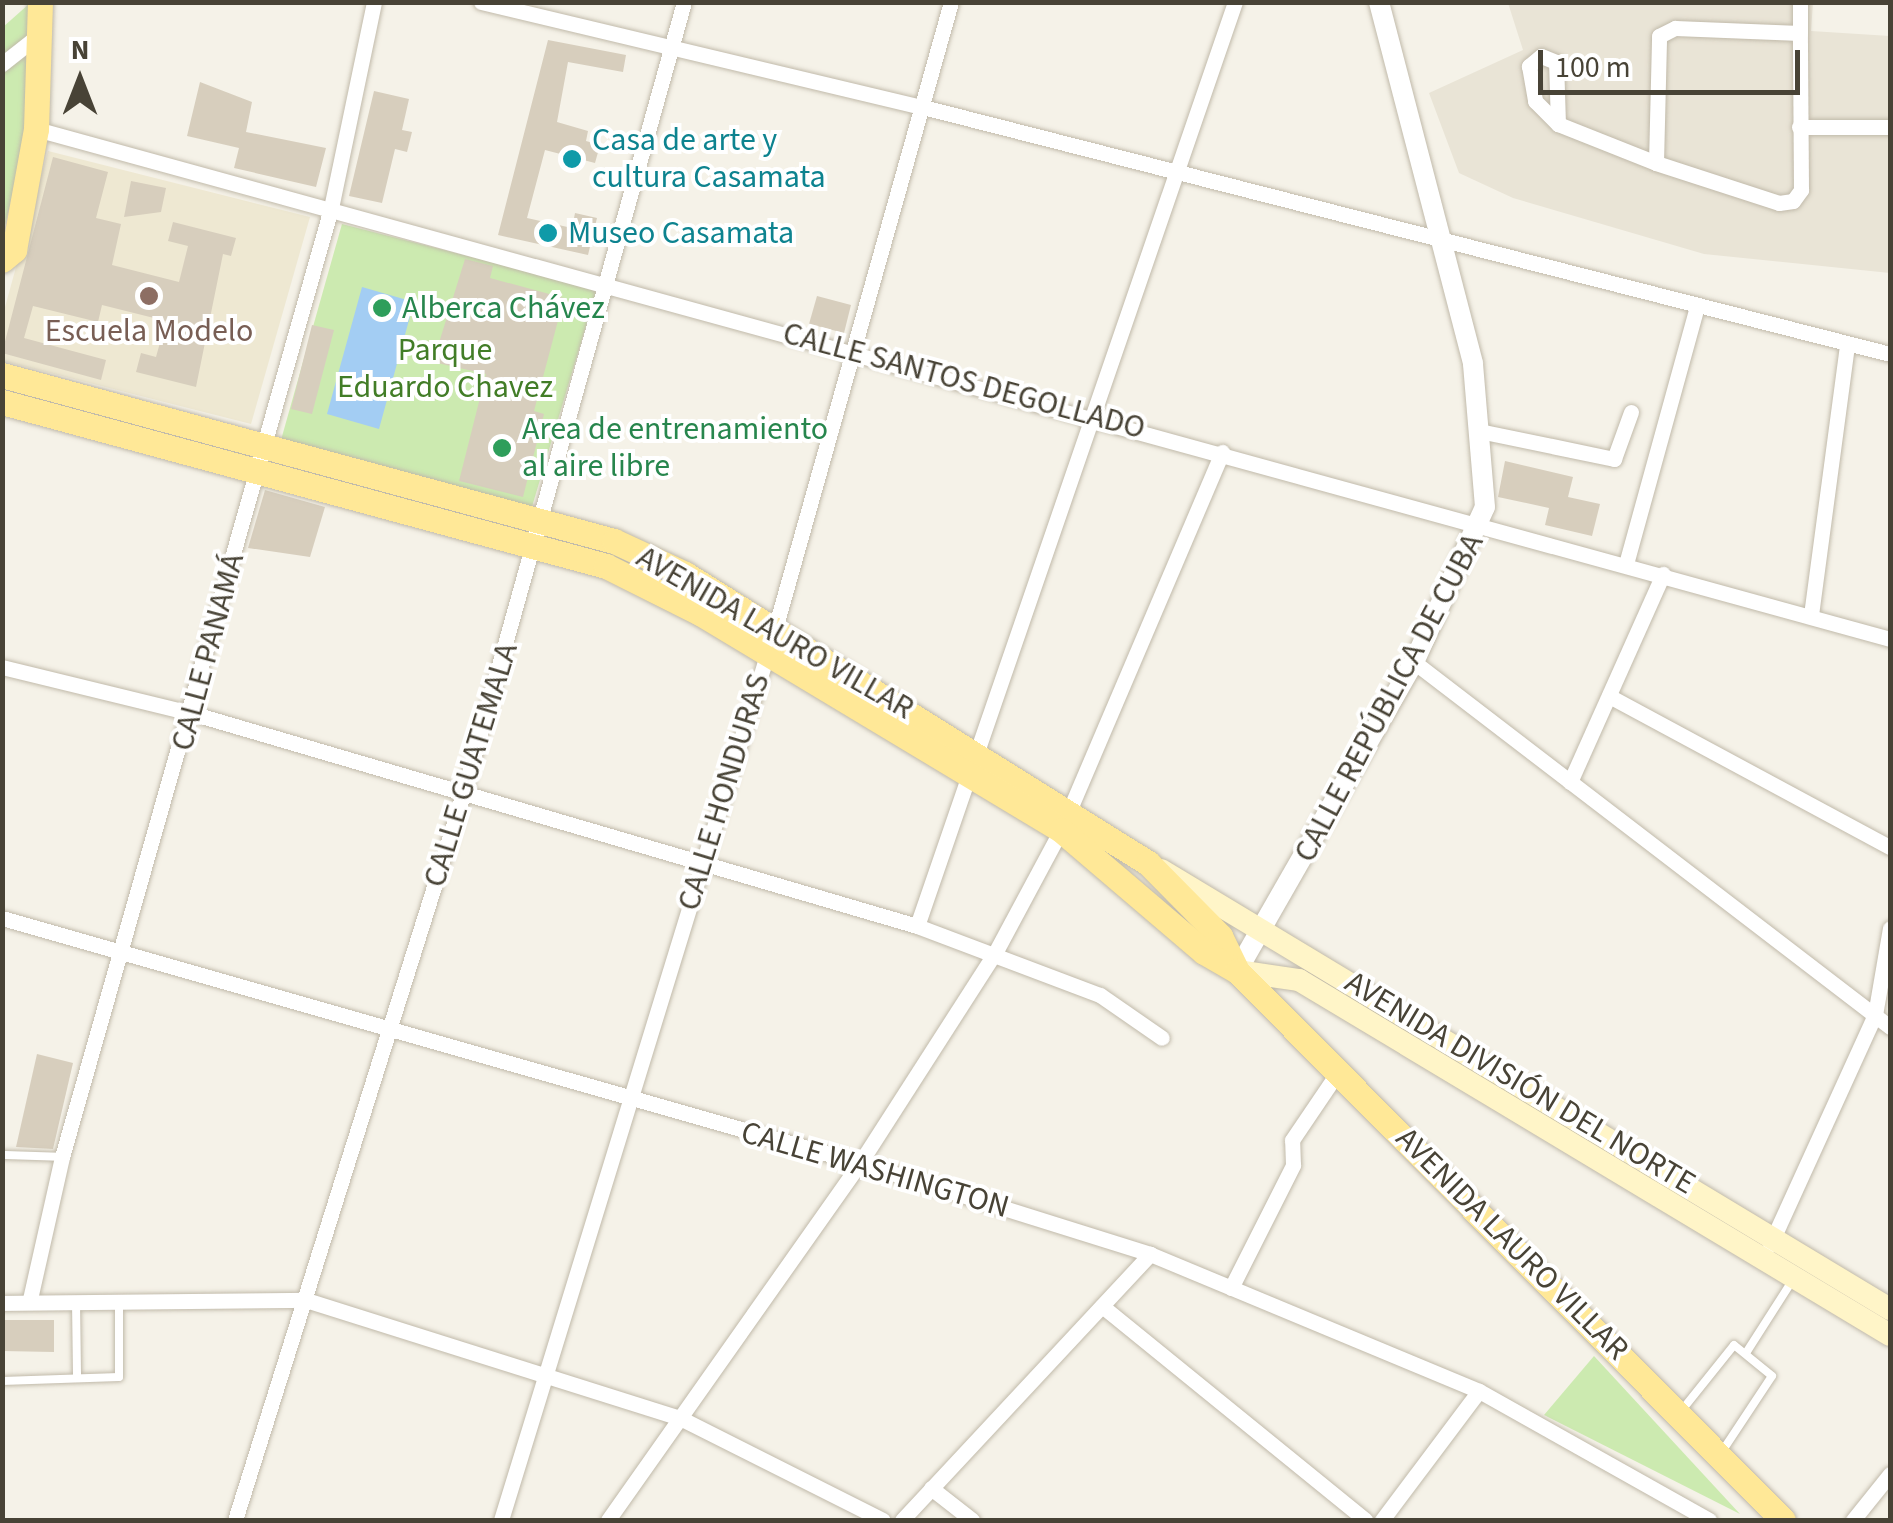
<!DOCTYPE html>
<meta charset="utf-8">
<style>
body{margin:0}
#map{position:relative;width:1893px;height:1523px;overflow:hidden;background:#f5f2e8;font-family:"Source Sans 3",sans-serif}
div>[style]{position:absolute}
.residential>*{inset:0;background:#e9e4d6}
.education>*{inset:0;background:#eee8d2}
.green>*{inset:0;background:#cceab0}
.water>*{inset:0;background:#a3cdf3}
.building>*{inset:0;background:#d7cebd}
.roads{filter:drop-shadow(0 0 2px #c1baaa) drop-shadow(0 0 2px #c1baaa)}
.service>*{height:8px;margin:-4px;padding:0 4px;transform-origin:4px;border-radius:4px;background:#fff}
.minor>*{height:15px;margin:-7.5px;padding:0 7.5px;transform-origin:7.5px;border-radius:7.5px;background:#fff}
.tertiary>*{height:20px;margin:-10px;padding:0 10px;transform-origin:10px;border-radius:10px;background:#fff}
.secondary>*{height:22px;margin:-11px;padding:0 11px;transform-origin:11px;border-radius:11px;background:#fff5c8}
.primary>*{height:25px;margin:-12.5px;padding:0 12.5px;transform-origin:12.5px;border-radius:12.5px;background:#ffe897}
.dots>*{width:28px;height:28px;translate:-50% -50%;box-sizing:border-box;border:5px solid #fff;border-radius:50%}
span{translate:-50% -50%;white-space:nowrap;text-align:center;line-height:1.15;-webkit-text-stroke:8px #fff;paint-order:stroke}
.culture-label{font-size:32px;color:#0d838f}
.left{translate:0 -50%;text-align:left}
.leisure-label{font-size:32px;color:#27864d}
.education-label{font-size:32px;color:#785e54}
.park-label{font-size:32px;color:#427d27}
.street-label{font-size:32px;color:#484336}
.frame{position:absolute;inset:0;border:5px solid #484336;pointer-events:none}
.north{position:absolute;left:30px;top:30px;width:100px;height:100px;-webkit-text-stroke:8px #fff;paint-order:stroke;rotate:0deg;font-size:28px;font-weight:700;line-height:40px;text-align:center;color:#484336}
.north::after{content:'';display:block;margin:auto;width:35px;height:45px;background:#484336;clip-path:polygon(50% 0,100% 100%,50% 72%,0 100%)}
.scale{position:absolute;left:1538px;top:50px;width:262px;height:45px;box-sizing:border-box;border:5px solid #484336;border-top:0;padding-left:12px;font-size:30px;line-height:35px;white-space:nowrap;color:#484336;-webkit-text-stroke:8px #fff;paint-order:stroke}
</style>
<div id="map">
<div class="residential">
<i style="clip-path:polygon(1508px 3px,1813px 3px,1811px 31px,1890px 36px,1890px 273px,1704px 254px,1513px 198px,1459px 173px,1429px 93px,1523px 50px)"></i>
</div>
<div class="education">
<i style="clip-path:polygon(48px 151px,310px 217px,251px 424px,3px 361px,2px 318px)"></i>
</div>
<div class="green">
<i style="clip-path:polygon(29px 4px,27px 133px,3px 234px,3px 27px)"></i>
<i style="clip-path:polygon(342px 224px,597px 289px,531px 510px,281px 440px)"></i>
<i style="clip-path:polygon(1594px 1356px,1740px 1514px,1544px 1415px)"></i>
</div>
<div class="water">
<i style="clip-path:polygon(362px 287px,414px 302px,379px 429px,327px 414px)"></i>
</div>
<div class="building">
<i style="clip-path:polygon(548px 40px,626px 55px,623px 72px,568px 62px,557px 122px,588px 131px,586px 141px,600px 145px,595px 163px,545px 150px,527px 218px,572px 228px,575px 213px,597px 218px,588px 255px,498px 235px)"></i>
<i style="clip-path:polygon(200px 82px,252px 102px,246px 132px,326px 148px,316px 187px,234px 168px,239px 148px,187px 136px)"></i>
<i style="clip-path:polygon(374px 91px,409px 99px,402px 130px,412px 132px,407px 152px,395px 149px,382px 203px,349px 196px)"></i>
<i style="clip-path:polygon(53px 157px,108px 172px,96px 218px,121px 224px,112px 265px,179px 282px,188px 246px,168px 241px,173px 222px,236px 238px,231px 256px,223px 254px,196px 387px,136px 372px,141px 353px,156px 357px,166px 321px,102px 305px,98px 322px,33px 306px,24px 338px,106px 360px,101px 380px,2px 353px)"></i>
<i style="clip-path:polygon(131px 181px,166px 188px,161px 212px,124px 217px)"></i>
<i style="clip-path:polygon(465px 259px,493px 266px,490px 278px,564px 298px,534px 411px,544px 414px,523px 497px,459px 481px,486px 374px,433px 362px)"></i>
<i style="clip-path:polygon(817px 296px,851px 305px,844px 333px,809px 324px)"></i>
<i style="clip-path:polygon(312px 325px,334px 330px,312px 414px,291px 409px)"></i>
<i style="clip-path:polygon(1505px 461px,1573px 477px,1568px 497px,1600px 504px,1592px 536px,1545px 525px,1549px 508px,1498px 497px)"></i>
<i style="clip-path:polygon(265px 490px,325px 507px,310px 557px,248px 548px)"></i>
<i style="clip-path:polygon(37px 1054px,73px 1063px,53px 1149px,16px 1147px)"></i>
<i style="clip-path:polygon(2px 1320px,54px 1320px,54px 1352px,2px 1351px)"></i>
</div>
<div class="roads">
<div class="service">
<i style="left:2px;top:1155px;width:60px;rotate:1.9deg"></i>
<i style="left:76px;top:1302px;width:76px;rotate:89.2deg"></i>
<i style="left:1746px;top:1353px;width:85px;rotate:-57.4deg"></i>
<i style="left:2px;top:1381px;width:117px;rotate:-2deg"></i>
<i style="left:119px;top:1377px;width:74px;rotate:-90deg"></i>
<i style="left:1682px;top:1410px;width:83px;rotate:-51.3deg"></i>
<i style="left:1734px;top:1345px;width:49px;rotate:39.2deg"></i>
<i style="left:1772px;top:1376px;width:92px;rotate:123.5deg"></i>
</div>
<div class="minor">
<i style="left:481px;top:2px;width:454px;rotate:13.4deg"></i>
<i style="left:923px;top:107px;width:998px;rotate:14.33deg"></i>
<i style="left:2px;top:64px;width:48px;rotate:-38.3deg"></i>
<i style="left:1558px;top:124px;width:62px;rotate:-91.8deg"></i>
<i style="left:1556px;top:62px;width:16px;rotate:-158deg"></i>
<i style="left:1541px;top:56px;width:16px;rotate:140deg"></i>
<i style="left:1529px;top:66px;width:36px;rotate:80deg"></i>
<i style="left:1535px;top:101px;width:33px;rotate:45deg"></i>
<i style="left:1558px;top:124px;width:105px;rotate:21.7deg"></i>
<i style="left:1656px;top:163px;width:129px;rotate:18deg"></i>
<i style="left:1779px;top:203px;width:14px;rotate:-8deg"></i>
<i style="left:1793px;top:201px;width:14px;rotate:-54deg"></i>
<i style="left:1801px;top:190px;width:157px;rotate:-90.4deg"></i>
<i style="left:1799px;top:127px;width:91px"></i>
<i style="left:36px;top:129px;width:1923px;rotate:15.38deg"></i>
<i style="left:1656px;top:163px;width:127px;rotate:-88.6deg"></i>
<i style="left:1659px;top:36px;width:18px;rotate:-27deg"></i>
<i style="left:1675px;top:28px;width:125px;rotate:2.3deg"></i>
<i style="left:1800px;top:33px;width:31px;rotate:-90deg"></i>
<i style="left:1484px;top:432px;width:133px;rotate:11.7deg"></i>
<i style="left:1614px;top:459px;width:50px;rotate:-70.1deg"></i>
<i style="left:1626px;top:564px;width:268px;rotate:-74.6deg"></i>
<i style="left:1811px;top:615px;width:272px;rotate:-82.4deg"></i>
<i style="left:1414px;top:662px;width:600px;rotate:37.48deg"></i>
<i style="left:2px;top:667px;width:195px;rotate:13.7deg"></i>
<i style="left:191px;top:713px;width:757px;rotate:16.35deg"></i>
<i style="left:917px;top:926px;width:196px;rotate:20.7deg"></i>
<i style="left:1100px;top:995px;width:75px;rotate:34.7deg"></i>
<i style="left:1609px;top:696px;width:319px;rotate:28.3deg"></i>
<i style="left:1570px;top:782px;width:228px;rotate:-65.9deg"></i>
<i style="left:2px;top:918px;width:892px;rotate:15.94deg"></i>
<i style="left:860px;top:1163px;width:304px;rotate:17.4deg"></i>
<i style="left:1150px;top:1254px;width:356px;rotate:22.6deg"></i>
<i style="left:1479px;top:1391px;width:264px;rotate:29.3deg"></i>
<i style="left:917px;top:926px;width:977px;rotate:-71.01deg"></i>
<i style="left:1770px;top:1245px;width:253px;rotate:-65.5deg"></i>
<i style="left:1875px;top:1015px;width:88px;rotate:-80.2deg"></i>
<i style="left:1231px;top:1288px;width:138px;rotate:-63.2deg"></i>
<i style="left:1293px;top:1165px;width:25px;rotate:-92deg"></i>
<i style="left:1292px;top:1140px;width:82px;rotate:-55.9deg"></i>
<i style="left:30px;top:1299px;width:146px;rotate:-77.3deg"></i>
<i style="left:62px;top:1157px;width:986px;rotate:-74.17deg"></i>
<i style="left:331px;top:208px;width:210px;rotate:-78.2deg"></i>
<i style="left:2px;top:1303px;width:304px;rotate:-0.6deg"></i>
<i style="left:306px;top:1300px;width:390px;rotate:17.5deg"></i>
<i style="left:678px;top:1417px;width:229px;rotate:26.7deg"></i>
<i style="left:1102px;top:1306px;width:339px;rotate:39.1deg"></i>
<i style="left:931px;top:1488px;width:52px;rotate:38deg"></i>
<i style="left:235px;top:1520px;width:764px;rotate:-72.56deg"></i>
<i style="left:464px;top:791px;width:819px;rotate:-74.42deg"></i>
<i style="left:501px;top:1520px;width:932px;rotate:-72.91deg"></i>
<i style="left:775px;top:629px;width:651px;rotate:-74.32deg"></i>
<i style="left:608px;top:1520px;width:437px;rotate:-54.8deg"></i>
<i style="left:860px;top:1163px;width:250px;rotate:-57.3deg"></i>
<i style="left:995px;top:953px;width:140px;rotate:-61.8deg"></i>
<i style="left:1061px;top:830px;width:411px;rotate:-66.9deg"></i>
<i style="left:902px;top:1520px;width:364px;rotate:-47deg"></i>
<i style="left:1382px;top:1520px;width:161px;rotate:-53.1deg"></i>
<i style="left:1853px;top:1520px;width:59px;rotate:-51.2deg"></i>
</div>
<div class="tertiary">
<i style="left:1237px;top:971px;width:356px;rotate:-60.2deg"></i>
<i style="left:1414px;top:662px;width:170px;rotate:-65.4deg"></i>
<i style="left:1485px;top:507px;width:144px;rotate:-94.8deg"></i>
<i style="left:1473px;top:363px;width:373px;rotate:-104.6deg"></i>
</div>
<div class="secondary">
<i style="left:1161px;top:870px;width:851px;rotate:31.06deg"></i>
<i style="left:1237px;top:971px;width:63px;rotate:8.3deg"></i>
<i style="left:1299px;top:980px;width:689px;rotate:30.99deg"></i>
</div>
<div class="primary">
<i style="left:2px;top:260px;width:16px;rotate:-40deg"></i>
<i style="left:14px;top:250px;width:123px;rotate:-79.7deg"></i>
<i style="left:36px;top:129px;width:127px;rotate:-88.2deg"></i>
<i style="left:2px;top:375px;width:634px;rotate:15.18deg"></i>
<i style="left:614px;top:541px;width:78px;rotate:24.9deg"></i>
<i style="left:685px;top:574px;width:546px;rotate:31.97deg"></i>
<i style="left:1148px;top:863px;width:103px;rotate:45.4deg"></i>
<i style="left:1220px;top:936px;width:39px;rotate:64deg"></i>
<i style="left:2px;top:402px;width:626px;rotate:15.19deg"></i>
<i style="left:606px;top:566px;width:105px;rotate:26.6deg"></i>
<i style="left:700px;top:613px;width:421px;rotate:31deg"></i>
<i style="left:1061px;top:830px;width:188px;rotate:40.5deg"></i>
<i style="left:1204px;top:952px;width:38px;rotate:30deg"></i>
<i style="left:1237px;top:971px;width:774px;rotate:45.16deg"></i>
</div>
</div>
<div class="dots">
<i style="left:572px;top:159px;background:#0f9aa8"></i>
<i style="left:548px;top:233px;background:#0f9aa8"></i>
<i style="left:149px;top:296px;background:#8d6e63"></i>
<i style="left:382px;top:308px;background:#2e9e5b"></i>
<i style="left:502px;top:448px;background:#2e9e5b"></i>
</div>
<div class="culture-label">
<span class="left" style="left:592px;top:159px">Casa de arte y<br>cultura Casamata</span>
<span class="left" style="left:568px;top:233px">Museo Casamata</span>
</div>
<div class="leisure-label">
<span class="left" style="left:402px;top:308px">Alberca Chávez</span>
<span class="left" style="left:522px;top:448px">Area de entrenamiento<br>al aire libre</span>
</div>
<div class="education-label">
<span style="left:149px;top:331px">Escuela Modelo</span>
</div>
<div class="park-label">
<span style="left:445px;top:369px">Parque<br>Eduardo Chavez</span>
</div>
<div class="street-label">
<span style="left:964px;top:381px;rotate:15deg">CALLE SANTOS DEGOLLADO</span>
<span style="left:775px;top:633px;rotate:30deg">AVENIDA LAURO VILLAR</span>
<span style="left:208px;top:652px;rotate:-75deg">CALLE PANAMÁ</span>
<span style="left:1389px;top:698px;rotate:-62deg">CALLE REPÚBLICA DE CUBA</span>
<span style="left:471px;top:765px;rotate:-73deg">CALLE GUATEMALA</span>
<span style="left:724px;top:792px;rotate:-73deg">CALLE HONDURAS</span>
<span style="left:1520px;top:1083px;rotate:31deg">AVENIDA DIVISIÓN DEL NORTE</span>
<span style="left:875px;top:1170px;rotate:16deg">CALLE WASHINGTON</span>
<span style="left:1512px;top:1244px;rotate:45deg">AVENIDA LAURO VILLAR</span>
</div>
<div class="frame"></div>
<div class="north">N</div>
<div class="scale">100 m</div>
</div>
